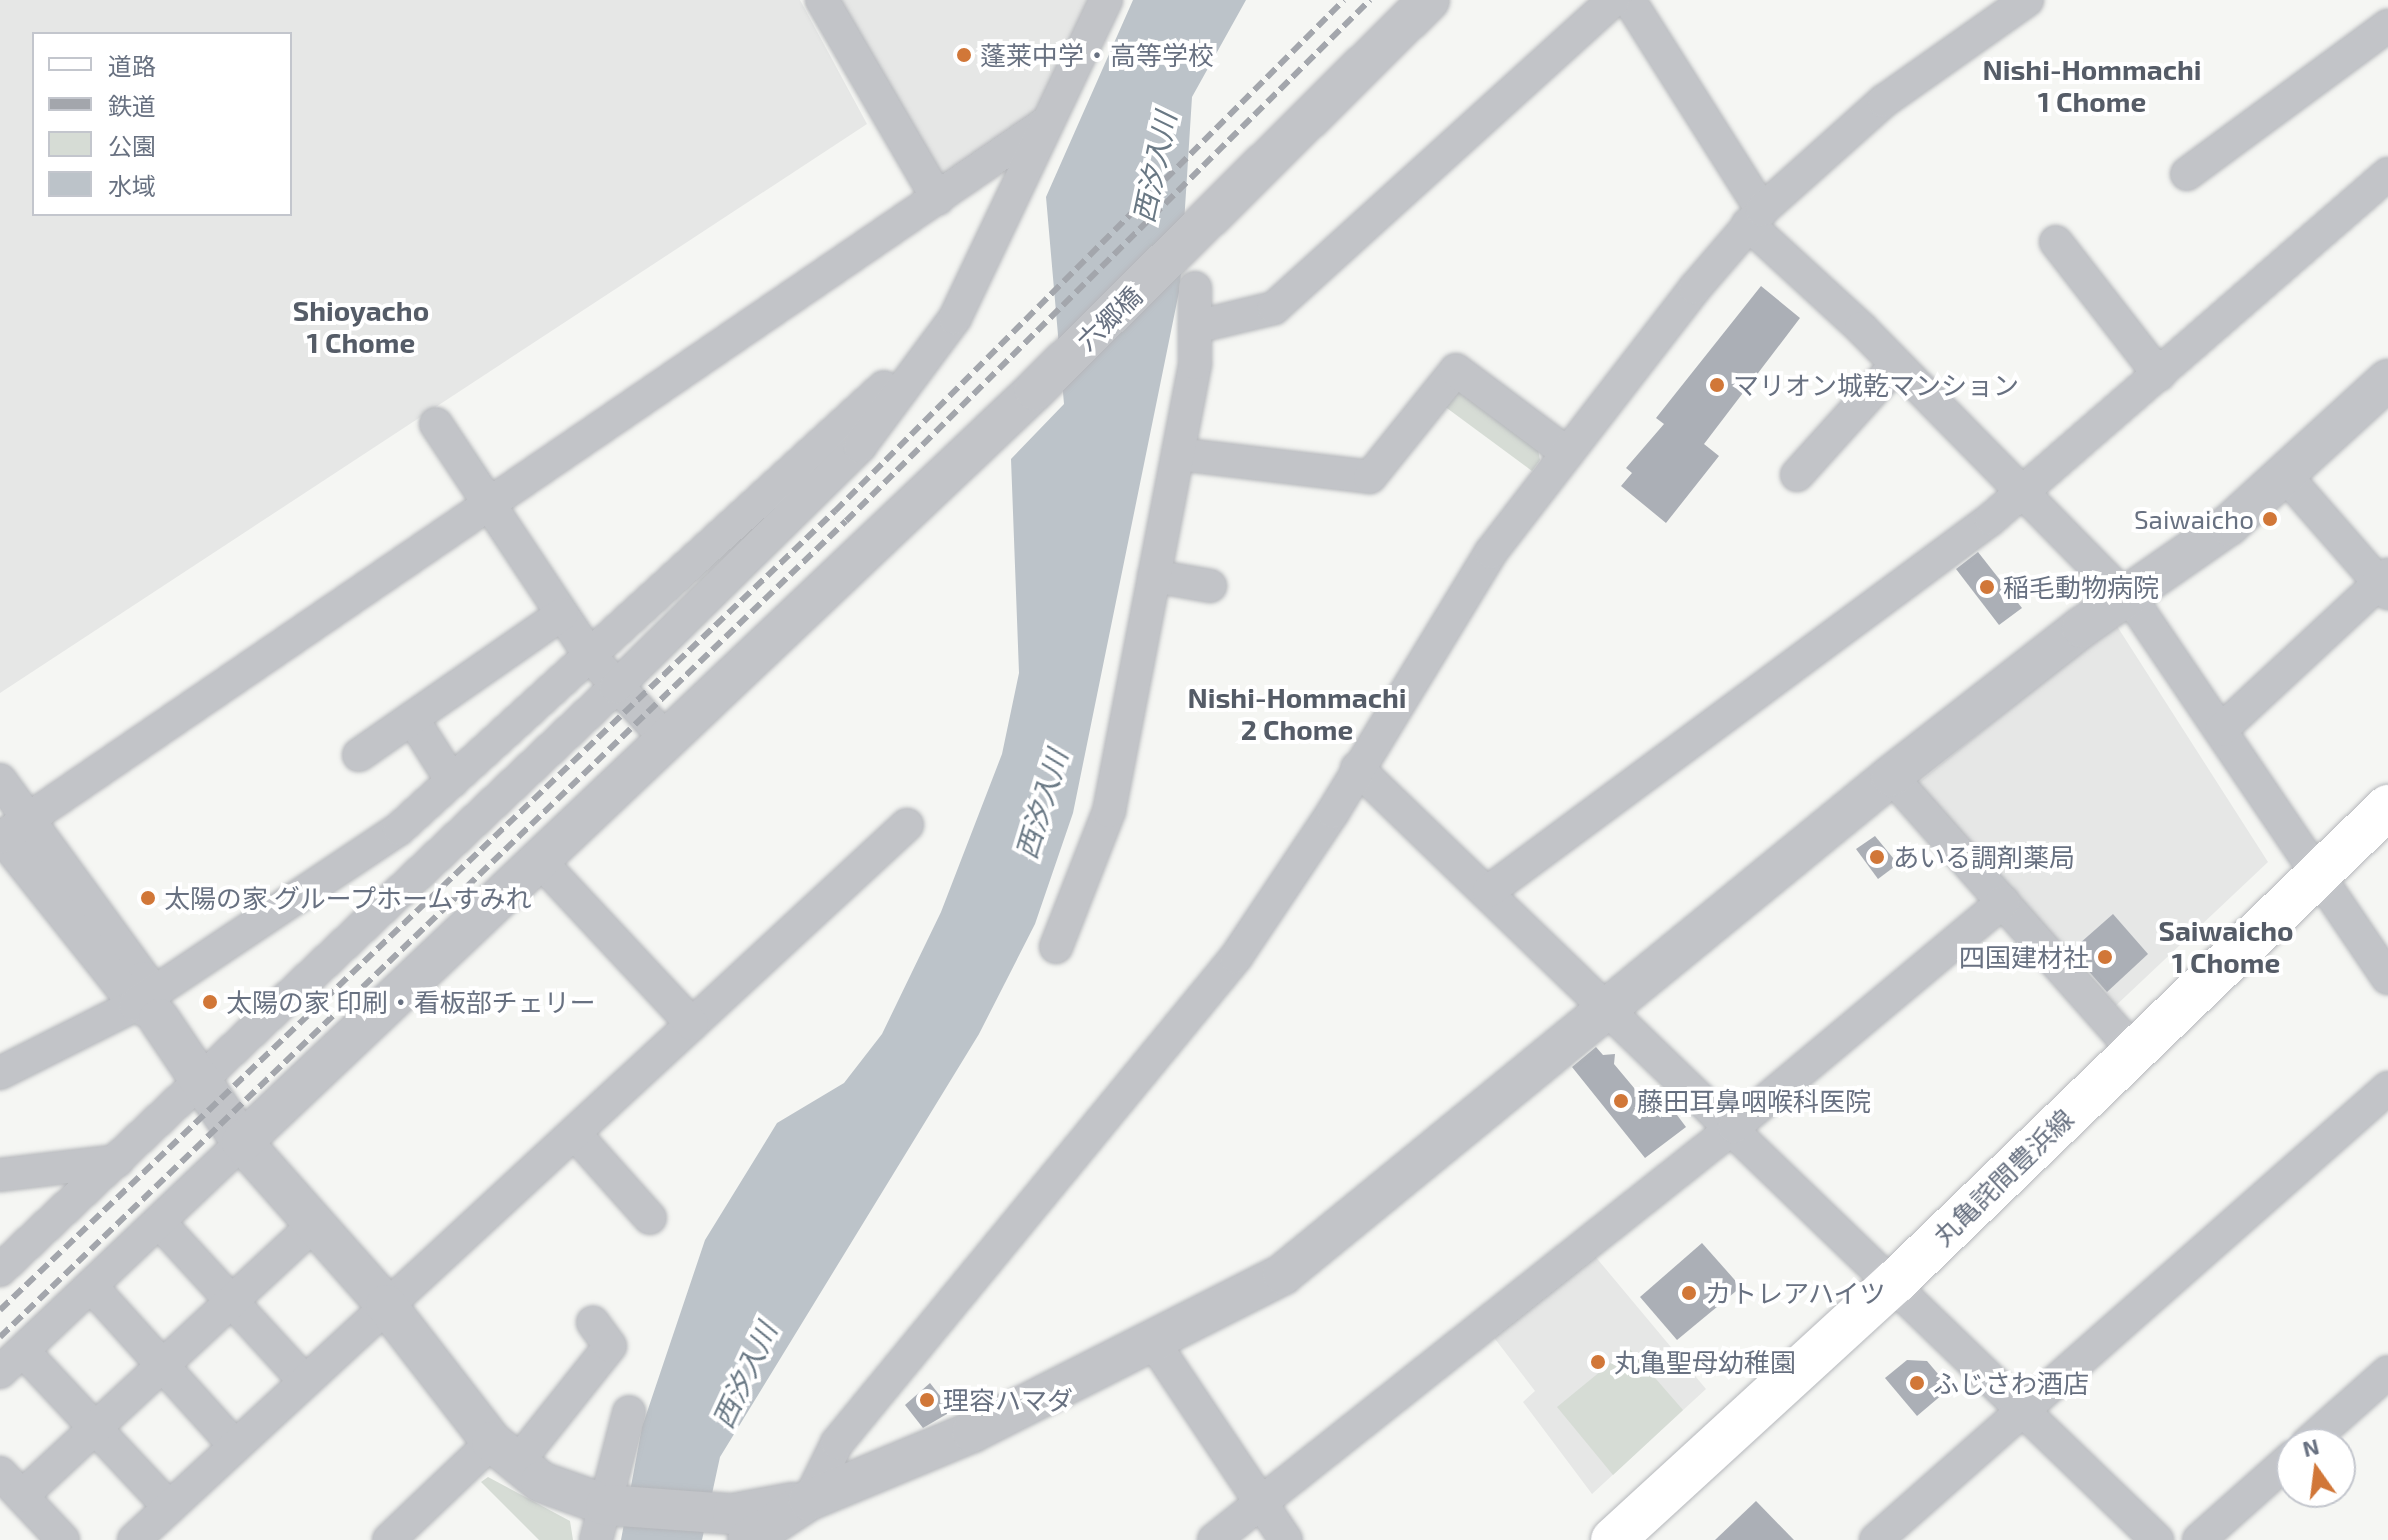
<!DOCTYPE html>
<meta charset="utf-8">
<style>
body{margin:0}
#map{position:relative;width:2388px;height:1540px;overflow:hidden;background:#f5f6f3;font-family:"Exo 2","Noto Sans JP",sans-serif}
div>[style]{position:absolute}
.built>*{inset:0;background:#e6e7e6}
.green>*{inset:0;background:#d6dcd5}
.water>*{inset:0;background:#bcc3c9}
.building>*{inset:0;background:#abafb6}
.roads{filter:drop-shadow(0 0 2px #b5b7bb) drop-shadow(0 0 2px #b5b7bb)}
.minor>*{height:32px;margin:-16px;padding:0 16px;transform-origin:16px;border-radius:16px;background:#c2c4c8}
.tertiary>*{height:40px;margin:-20px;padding:0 20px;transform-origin:20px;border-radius:20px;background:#c2c4c8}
.primary>*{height:44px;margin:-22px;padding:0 22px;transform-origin:22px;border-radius:22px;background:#fff}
.rail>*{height:6px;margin-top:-3px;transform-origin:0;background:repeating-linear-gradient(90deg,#a3a6ac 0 12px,transparent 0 18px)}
.dots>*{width:22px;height:22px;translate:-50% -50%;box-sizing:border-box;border:4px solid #fff;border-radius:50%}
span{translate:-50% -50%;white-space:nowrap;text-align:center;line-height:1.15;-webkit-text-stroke:8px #fff;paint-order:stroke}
.poi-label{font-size:26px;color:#687181}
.left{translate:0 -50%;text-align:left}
.right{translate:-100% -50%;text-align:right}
.street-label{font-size:26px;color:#687181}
.neighbourhood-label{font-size:28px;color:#555c67;font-weight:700}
.water-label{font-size:28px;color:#697884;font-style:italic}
.legend{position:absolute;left:32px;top:32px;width:260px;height:184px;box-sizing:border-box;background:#fff;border:2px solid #c3c6cd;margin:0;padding:10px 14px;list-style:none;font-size:24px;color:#687181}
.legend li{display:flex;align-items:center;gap:16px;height:40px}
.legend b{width:40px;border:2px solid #c3c6cd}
.north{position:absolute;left:2276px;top:1428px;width:80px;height:80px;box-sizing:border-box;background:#fff;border:2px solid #c3c6cd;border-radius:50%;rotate:346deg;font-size:22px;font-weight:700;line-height:32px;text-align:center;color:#687181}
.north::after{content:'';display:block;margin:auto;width:28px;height:36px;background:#d17738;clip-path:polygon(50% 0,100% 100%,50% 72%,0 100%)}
</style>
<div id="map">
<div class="built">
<i style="clip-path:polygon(evenodd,0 0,800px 0,867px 124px,0 693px,0 0,34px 34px,290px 34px,290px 214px,34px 214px,34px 34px)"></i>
<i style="clip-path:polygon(833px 0,1090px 0,1036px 111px,943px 176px)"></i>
<i style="clip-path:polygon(2115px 623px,2268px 862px,2109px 1012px,1918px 783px)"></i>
<i style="clip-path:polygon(1594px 1255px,1706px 1389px,1592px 1494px,1523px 1402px,1535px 1391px,1492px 1335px)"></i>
</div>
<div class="green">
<i style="clip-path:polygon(1464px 390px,1537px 445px,1540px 460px,1532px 471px,1440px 403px,1449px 392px)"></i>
<i style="clip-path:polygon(1629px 1348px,1683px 1410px,1613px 1475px,1557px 1407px)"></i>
<i style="clip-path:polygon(488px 1477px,570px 1521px,573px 1540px,539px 1540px,481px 1482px)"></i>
</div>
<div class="water">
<i style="clip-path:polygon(1133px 0,1246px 0,1192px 97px,1180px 287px,1073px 813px,1035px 924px,979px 1034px,720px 1457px,702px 1540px,621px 1540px,642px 1427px,705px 1240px,777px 1123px,844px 1083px,882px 1034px,941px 912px,1002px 754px,1019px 673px,1011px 459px,1064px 404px,1046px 197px)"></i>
</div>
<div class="building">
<i style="clip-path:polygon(1761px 286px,1800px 318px,1704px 444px,1719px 456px,1666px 523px,1621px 486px,1632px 473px,1626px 468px,1664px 424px,1656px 418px)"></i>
<i style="clip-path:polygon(1978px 552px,2022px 608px,1999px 625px,1956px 569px)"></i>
<i style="clip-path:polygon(1875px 836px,1898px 864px,1878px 879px,1856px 849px)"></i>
<i style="clip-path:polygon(2113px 914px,2148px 954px,2107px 992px,2071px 951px)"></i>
<i style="clip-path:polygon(1596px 1047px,1603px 1055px,1615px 1054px,1614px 1064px,1655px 1113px,1668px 1103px,1686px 1127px,1645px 1158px,1572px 1067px)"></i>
<i style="clip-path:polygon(1702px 1243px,1741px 1287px,1677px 1340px,1640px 1297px)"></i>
<i style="clip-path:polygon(1907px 1360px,1927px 1361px,1950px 1388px,1917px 1416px,1885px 1378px)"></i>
<i style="clip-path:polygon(930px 1383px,952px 1411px,923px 1428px,905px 1405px)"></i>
<i style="clip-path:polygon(1756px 1501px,1794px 1540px,1715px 1540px)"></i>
</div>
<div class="roads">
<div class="minor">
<i style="left:822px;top:0;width:230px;rotate:59.8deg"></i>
<i style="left:1629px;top:0;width:249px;rotate:57.7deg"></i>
<i style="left:2187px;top:174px;width:250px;rotate:-36.4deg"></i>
<i style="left:1748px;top:224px;width:154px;rotate:42.6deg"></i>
<i style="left:1861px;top:328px;width:398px;rotate:45.5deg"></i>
<i style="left:2140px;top:612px;width:442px;rotate:55.9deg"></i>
<i style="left:2056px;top:242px;width:168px;rotate:52.2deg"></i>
<i style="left:1195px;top:327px;width:81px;rotate:-13.5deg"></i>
<i style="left:1274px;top:308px;width:459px;rotate:-42.2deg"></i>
<i style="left:436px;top:424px;width:278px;rotate:56.4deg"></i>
<i style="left:590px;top:656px;width:113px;rotate:47.5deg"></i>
<i style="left:1178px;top:454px;width:193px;rotate:6.8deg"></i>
<i style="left:1370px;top:477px;width:137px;rotate:-51.2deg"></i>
<i style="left:1456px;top:370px;width:139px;rotate:36.8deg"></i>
<i style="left:1797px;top:475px;width:148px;rotate:-48deg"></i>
<i style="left:2285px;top:475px;width:157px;rotate:48.9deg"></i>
<i style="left:1154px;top:576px;width:57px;rotate:10.1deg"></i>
<i style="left:412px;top:718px;width:75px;rotate:57.6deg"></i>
<i style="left:2221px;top:730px;width:228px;rotate:-42.9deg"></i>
<i style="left:359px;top:755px;width:247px;rotate:-34.8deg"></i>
<i style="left:1357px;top:768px;width:1112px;rotate:43.98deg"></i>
<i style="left:1891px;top:776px;width:367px;rotate:48.5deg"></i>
<i style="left:0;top:780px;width:245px;rotate:54deg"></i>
<i style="left:144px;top:978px;width:36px;rotate:69deg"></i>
<i style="left:0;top:835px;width:217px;rotate:51.5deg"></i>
<i style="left:135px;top:1005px;width:21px;rotate:29deg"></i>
<i style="left:2px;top:837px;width:1265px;rotate:-34.37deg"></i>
<i style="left:1489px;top:891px;width:625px;rotate:-36.54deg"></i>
<i style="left:1991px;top:519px;width:526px;rotate:-40.99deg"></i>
<i style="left:1056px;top:947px;width:146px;rotate:-68.7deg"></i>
<i style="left:1109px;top:811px;width:456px;rotate:-79.1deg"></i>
<i style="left:1195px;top:363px;width:75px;rotate:-90deg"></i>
<i style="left:692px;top:1024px;width:293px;rotate:-42.8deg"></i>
<i style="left:0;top:1073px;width:151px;rotate:-26.7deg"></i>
<i style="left:135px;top:1005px;width:317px;rotate:-33.7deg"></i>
<i style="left:399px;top:829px;width:656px;rotate:-42.34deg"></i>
<i style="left:576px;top:1135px;width:111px;rotate:48.3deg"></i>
<i style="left:0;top:1175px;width:118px;rotate:-6.8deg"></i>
<i style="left:159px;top:1222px;width:214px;rotate:47.5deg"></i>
<i style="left:0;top:1270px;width:848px;rotate:-43.42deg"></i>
<i style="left:616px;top:687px;width:343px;rotate:-44.6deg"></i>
<i style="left:860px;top:446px;width:159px;rotate:-53.4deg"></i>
<i style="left:955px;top:318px;width:352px;rotate:-64.6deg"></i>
<i style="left:91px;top:1286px;width:214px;rotate:48deg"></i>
<i style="left:1154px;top:1343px;width:237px;rotate:56.2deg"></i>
<i style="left:23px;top:1351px;width:214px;rotate:46.9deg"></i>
<i style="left:0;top:1372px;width:334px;rotate:-43.5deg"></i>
<i style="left:2307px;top:1444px;width:108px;rotate:-41.6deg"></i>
<i style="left:517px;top:1463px;width:149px;rotate:-51.5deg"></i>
<i style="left:610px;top:1346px;width:29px;rotate:-126deg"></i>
<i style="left:0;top:1473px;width:92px;rotate:46.8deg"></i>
<i style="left:22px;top:1496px;width:397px;rotate:-42.9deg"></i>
<i style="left:809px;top:1500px;width:64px;rotate:-63.8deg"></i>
<i style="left:837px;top:1443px;width:629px;rotate:-50.61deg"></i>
<i style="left:1236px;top:957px;width:174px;rotate:-56.2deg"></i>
<i style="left:1333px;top:812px;width:304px;rotate:-58.7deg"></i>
<i style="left:1491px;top:552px;width:334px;rotate:-52.3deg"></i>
<i style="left:1695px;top:288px;width:103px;rotate:-49.3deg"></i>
<i style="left:1762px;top:210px;width:164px;rotate:-41.8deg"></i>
<i style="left:1884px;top:101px;width:175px;rotate:-35.2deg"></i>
<i style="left:134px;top:1540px;width:760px;rotate:-42.76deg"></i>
<i style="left:692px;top:1024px;width:221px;rotate:-133deg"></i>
<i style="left:389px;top:1540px;width:142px;rotate:-43.6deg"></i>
<i style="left:596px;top:1540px;width:132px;rotate:-75.5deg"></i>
<i style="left:1214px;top:1540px;width:664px;rotate:-38.46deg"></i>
<i style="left:1734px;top:1127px;width:351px;rotate:-39.9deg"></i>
<i style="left:1876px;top:1540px;width:683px;rotate:-41.44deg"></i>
<i style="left:2199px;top:1540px;width:125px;rotate:-41.7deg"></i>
</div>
<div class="tertiary">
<i style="left:159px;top:1019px;width:148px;rotate:56deg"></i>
<i style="left:242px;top:1142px;width:217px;rotate:48.5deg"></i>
<i style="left:386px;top:1305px;width:173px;rotate:52.3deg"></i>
<i style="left:492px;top:1442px;width:63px;rotate:39.2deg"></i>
<i style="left:541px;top:1482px;width:69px;rotate:19.5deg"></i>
<i style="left:606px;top:1505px;width:127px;rotate:4.1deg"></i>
<i style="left:733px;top:1514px;width:61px;rotate:-10.4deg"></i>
<i style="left:242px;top:1142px;width:1093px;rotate:-43.48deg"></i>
<i style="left:1035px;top:390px;width:554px;rotate:-44.71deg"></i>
<i style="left:748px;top:1540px;width:73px;rotate:-33.3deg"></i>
<i style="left:809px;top:1500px;width:177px;rotate:-22.6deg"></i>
<i style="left:972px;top:1432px;width:349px;rotate:-26.9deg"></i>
<i style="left:1283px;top:1274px;width:786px;rotate:-39.32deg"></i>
<i style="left:1891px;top:776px;width:242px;rotate:-38deg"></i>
<i style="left:2082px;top:627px;width:179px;rotate:-34.8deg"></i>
<i style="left:2229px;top:525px;width:215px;rotate:-42.4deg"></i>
</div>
<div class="primary">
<i style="left:1613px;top:1540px;width:382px;rotate:-42.5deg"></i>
<i style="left:1895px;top:1282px;width:685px;rotate:-43.93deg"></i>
</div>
</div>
<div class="rail">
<i style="left:0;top:1310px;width:1156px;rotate:-43.74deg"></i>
<i style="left:835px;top:511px;width:721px;rotate:-45.11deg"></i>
<i style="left:0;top:1337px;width:1175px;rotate:-43.97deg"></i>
<i style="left:846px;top:521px;width:739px;rotate:-44.84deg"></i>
</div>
<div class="dots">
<i style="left:964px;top:55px;background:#d17738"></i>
<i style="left:1717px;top:385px;background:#d17738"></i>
<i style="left:2270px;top:519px;background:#d17738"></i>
<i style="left:1987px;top:587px;background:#d17738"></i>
<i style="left:1877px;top:857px;background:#d17738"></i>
<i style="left:148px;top:898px;background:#d17738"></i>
<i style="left:2105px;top:957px;background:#d17738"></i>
<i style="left:210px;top:1002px;background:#d17738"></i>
<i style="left:1621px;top:1101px;background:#d17738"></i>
<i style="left:1689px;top:1293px;background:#d17738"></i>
<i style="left:1598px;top:1362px;background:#d17738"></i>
<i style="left:1917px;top:1383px;background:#d17738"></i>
<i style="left:927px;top:1400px;background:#d17738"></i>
</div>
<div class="poi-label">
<span class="left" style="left:980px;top:55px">蓬莱中学・高等学校</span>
<span class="left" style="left:1733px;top:385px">マリオン城乾マンション</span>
<span class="right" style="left:2254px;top:519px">Saiwaicho</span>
<span class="left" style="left:2003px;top:587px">稲毛動物病院</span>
<span class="left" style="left:1893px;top:857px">あいる調剤薬局</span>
<span class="left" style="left:164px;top:898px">太陽の家 グループホームすみれ</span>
<span class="right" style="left:2089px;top:957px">四国建材社</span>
<span class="left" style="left:226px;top:1002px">太陽の家 印刷・看板部チェリー</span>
<span class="left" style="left:1637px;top:1101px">藤田耳鼻咽喉科医院</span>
<span class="left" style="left:1705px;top:1293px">カトレアハイツ</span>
<span class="left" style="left:1614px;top:1362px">丸亀聖母幼稚園</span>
<span class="left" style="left:1933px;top:1383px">ふじさわ酒店</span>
<span class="left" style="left:943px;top:1400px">理容ハマダ</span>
</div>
<div class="street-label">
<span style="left:1109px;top:318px;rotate:-44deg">六郷橋</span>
<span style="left:2003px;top:1177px;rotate:-44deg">丸亀詫間豊浜線</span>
</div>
<div class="neighbourhood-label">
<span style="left:2092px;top:85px">Nishi-Hommachi<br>1 Chome</span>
<span style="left:361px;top:326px">Shioyacho<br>1 Chome</span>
<span style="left:1297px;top:713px">Nishi-Hommachi<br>2 Chome</span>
<span style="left:2226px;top:946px">Saiwaicho<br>1 Chome</span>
</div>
<div class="water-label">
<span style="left:1154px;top:167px;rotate:-78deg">西汐入川</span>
<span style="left:1041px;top:804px;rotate:-73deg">西汐入川</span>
<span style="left:744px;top:1375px;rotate:-65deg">西汐入川</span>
</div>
<ul class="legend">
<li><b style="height:10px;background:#fff"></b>道路</li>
<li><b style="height:10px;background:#a3a6ac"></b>鉄道</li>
<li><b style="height:22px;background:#d6dcd5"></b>公園</li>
<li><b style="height:22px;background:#bcc3c9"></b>水域</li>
</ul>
<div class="north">N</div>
</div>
